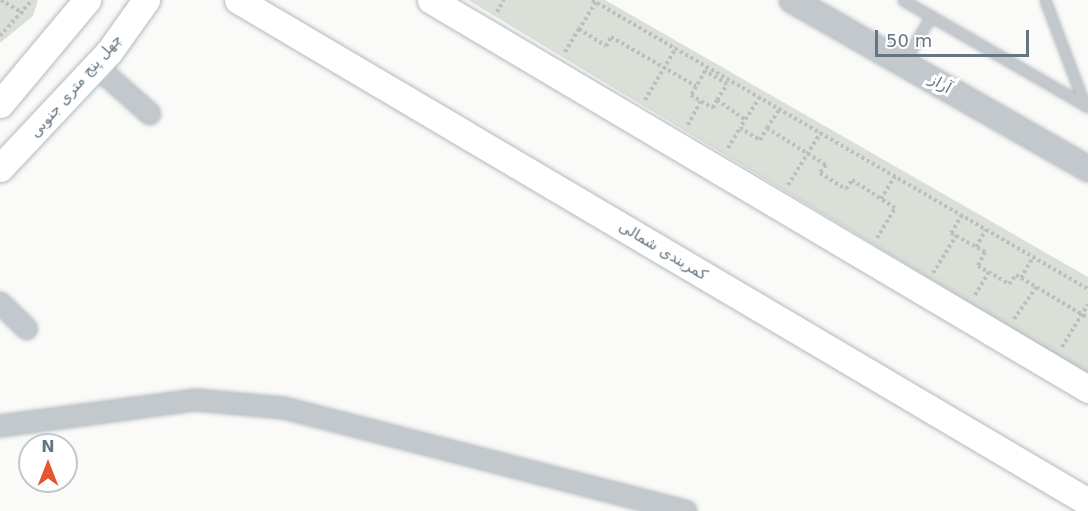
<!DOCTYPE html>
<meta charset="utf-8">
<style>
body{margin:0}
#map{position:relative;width:1088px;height:511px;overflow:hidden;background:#fafaf8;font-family:"DejaVu Sans",Vazirmatn,sans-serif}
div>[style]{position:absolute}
.green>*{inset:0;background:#dadfd7}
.path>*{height:4px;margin-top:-2px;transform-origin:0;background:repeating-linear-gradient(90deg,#bbbfc2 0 3px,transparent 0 6px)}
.roads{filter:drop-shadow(0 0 2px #b3babf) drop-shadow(0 0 2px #b3babf)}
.service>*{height:9px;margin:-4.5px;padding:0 4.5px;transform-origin:4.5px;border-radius:4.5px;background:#c3c8cc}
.minor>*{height:20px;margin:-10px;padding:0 10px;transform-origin:10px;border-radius:10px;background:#c3c8cc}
.tertiary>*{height:24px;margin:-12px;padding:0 12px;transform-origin:12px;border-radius:12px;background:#c3c8cc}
.secondary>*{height:27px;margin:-13.5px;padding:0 13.5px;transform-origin:13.5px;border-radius:13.5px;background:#fff}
span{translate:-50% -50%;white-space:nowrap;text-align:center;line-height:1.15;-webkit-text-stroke:6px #fff;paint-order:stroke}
.street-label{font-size:15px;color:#657683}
.north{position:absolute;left:18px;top:433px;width:60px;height:60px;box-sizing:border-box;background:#fff;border:2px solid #c1c8cd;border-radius:50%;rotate:0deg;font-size:16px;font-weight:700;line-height:24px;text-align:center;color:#657683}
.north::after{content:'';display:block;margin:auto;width:21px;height:27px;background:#e4572e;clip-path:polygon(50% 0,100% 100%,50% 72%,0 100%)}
.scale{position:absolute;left:875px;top:30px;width:154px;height:27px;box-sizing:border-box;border:3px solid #657683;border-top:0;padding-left:8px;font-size:18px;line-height:21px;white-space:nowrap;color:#657683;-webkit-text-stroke:4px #fff;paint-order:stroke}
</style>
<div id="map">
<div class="green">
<i style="clip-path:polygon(0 0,38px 0,33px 16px,0 43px)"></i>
<i style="clip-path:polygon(468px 0,605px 0,1088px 277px,1088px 374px)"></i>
</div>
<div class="path">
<i style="left:1px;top:0;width:26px;rotate:31deg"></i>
<i style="left:592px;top:0;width:574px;rotate:30.23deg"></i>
<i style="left:596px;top:2px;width:32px;rotate:122deg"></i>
<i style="left:579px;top:29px;width:32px;rotate:32deg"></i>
<i style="left:606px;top:46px;width:10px;rotate:-61deg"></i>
<i style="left:611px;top:37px;width:98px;rotate:30deg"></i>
<i style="left:497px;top:12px;width:14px;rotate:-60deg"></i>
<i style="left:0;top:36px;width:48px;rotate:-48.4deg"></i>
<i style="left:565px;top:52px;width:27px;rotate:-59deg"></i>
<i style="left:760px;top:97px;width:37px;rotate:123deg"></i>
<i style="left:740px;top:128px;width:23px;rotate:31deg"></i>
<i style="left:760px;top:140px;width:14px;rotate:-60deg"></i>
<i style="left:767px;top:128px;width:70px;rotate:32.1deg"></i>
<i style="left:826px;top:165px;width:10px;rotate:127deg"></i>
<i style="left:820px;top:173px;width:31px;rotate:32deg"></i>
<i style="left:846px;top:189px;width:11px;rotate:-56deg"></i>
<i style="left:852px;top:180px;width:35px;rotate:33deg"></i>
<i style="left:881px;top:199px;width:27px;rotate:-59deg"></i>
<i style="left:645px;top:100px;width:61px;rotate:-59.2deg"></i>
<i style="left:717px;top:100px;width:19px;rotate:-58deg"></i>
<i style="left:727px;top:84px;width:26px;rotate:-149deg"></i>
<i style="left:705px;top:71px;width:28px;rotate:120deg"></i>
<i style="left:691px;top:95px;width:26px;rotate:31deg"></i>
<i style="left:713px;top:108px;width:9px;rotate:-63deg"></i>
<i style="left:717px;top:100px;width:35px;rotate:35deg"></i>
<i style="left:688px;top:125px;width:27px;rotate:-62deg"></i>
<i style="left:767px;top:128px;width:23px;rotate:-56deg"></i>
<i style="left:728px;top:148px;width:23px;rotate:-59deg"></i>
<i style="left:788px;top:185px;width:62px;rotate:-58.1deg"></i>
<i style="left:962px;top:215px;width:21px;rotate:121deg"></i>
<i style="left:951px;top:233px;width:39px;rotate:29deg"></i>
<i style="left:985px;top:252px;width:16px;rotate:117deg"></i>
<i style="left:978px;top:266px;width:36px;rotate:30deg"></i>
<i style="left:1009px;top:284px;width:11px;rotate:-52deg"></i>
<i style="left:1016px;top:275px;width:84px;rotate:30.8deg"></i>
<i style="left:877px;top:238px;width:35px;rotate:-59deg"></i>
<i style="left:895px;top:208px;width:17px;rotate:-147deg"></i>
<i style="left:976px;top:247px;width:20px;rotate:-60deg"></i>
<i style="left:933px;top:273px;width:44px;rotate:-58.1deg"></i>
<i style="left:1021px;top:278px;width:24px;rotate:-60deg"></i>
<i style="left:975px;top:295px;width:27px;rotate:-59deg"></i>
<i style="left:1014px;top:319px;width:39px;rotate:-55deg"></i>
<i style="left:1062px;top:347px;width:50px;rotate:-58.8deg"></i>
</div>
<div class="roads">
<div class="service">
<i style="left:903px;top:0;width:214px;rotate:30deg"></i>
<i style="left:1045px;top:0;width:113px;rotate:69.3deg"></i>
<i style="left:903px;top:63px;width:55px;rotate:-59.2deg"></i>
</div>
<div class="minor">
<i style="left:96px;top:66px;width:72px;rotate:41.6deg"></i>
<i style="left:0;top:303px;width:37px;rotate:44deg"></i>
<i style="left:0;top:426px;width:198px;rotate:-7.6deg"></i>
<i style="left:196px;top:400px;width:88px;rotate:5.2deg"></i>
<i style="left:284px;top:408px;width:415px;rotate:14.4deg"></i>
</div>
<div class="tertiary">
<i style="left:792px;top:0;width:341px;rotate:29.7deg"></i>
</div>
<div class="secondary">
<i style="left:238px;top:0;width:987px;rotate:30.57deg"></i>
<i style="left:431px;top:0;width:764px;rotate:30.63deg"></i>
<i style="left:0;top:104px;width:136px;rotate:-50.1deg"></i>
<i style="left:0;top:168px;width:159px;rotate:-46.8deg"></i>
<i style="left:109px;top:52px;width:64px;rotate:-54.6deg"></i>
</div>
</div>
<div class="street-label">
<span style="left:940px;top:84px;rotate:30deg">آراز</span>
<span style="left:76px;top:86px;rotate:-49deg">چهل پنج متری جنوبی</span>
<span style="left:663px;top:251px;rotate:31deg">کمربندی شمالی</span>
</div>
<div class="north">N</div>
<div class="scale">50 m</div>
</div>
